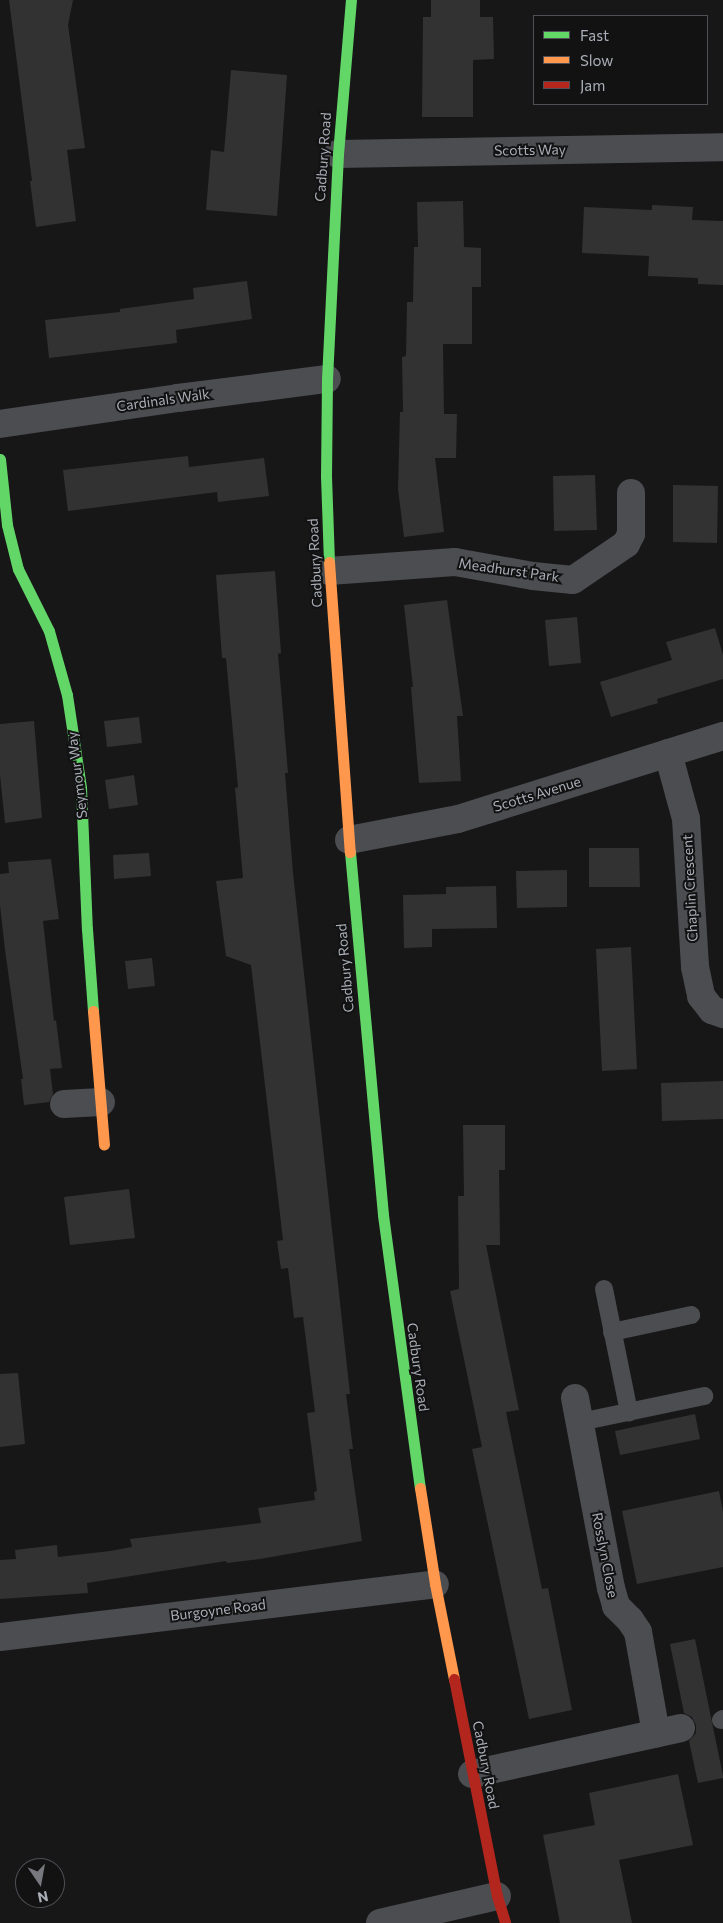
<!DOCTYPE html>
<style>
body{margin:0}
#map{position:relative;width:723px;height:1923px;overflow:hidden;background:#171718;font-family:Commissioner,sans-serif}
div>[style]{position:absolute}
.building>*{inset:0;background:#323233}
.lane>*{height:18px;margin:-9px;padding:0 9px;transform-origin:9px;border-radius:9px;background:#4c4d50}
.street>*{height:28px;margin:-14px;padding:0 14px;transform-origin:14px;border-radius:14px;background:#4c4d50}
.fast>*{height:11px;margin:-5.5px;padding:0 5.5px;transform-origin:5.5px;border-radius:5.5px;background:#63d668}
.slow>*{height:11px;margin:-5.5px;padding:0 5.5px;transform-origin:5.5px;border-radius:5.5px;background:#ff974d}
.jam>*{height:11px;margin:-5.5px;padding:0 5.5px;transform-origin:5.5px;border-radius:5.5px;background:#b3261e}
span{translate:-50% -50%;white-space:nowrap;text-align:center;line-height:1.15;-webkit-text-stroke:4px #121213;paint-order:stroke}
.street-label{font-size:14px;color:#aaaeb7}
.legend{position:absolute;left:533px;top:15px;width:175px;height:90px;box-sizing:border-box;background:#121213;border:1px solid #4f5055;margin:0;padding:6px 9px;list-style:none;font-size:15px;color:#aaaeb7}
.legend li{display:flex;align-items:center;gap:10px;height:25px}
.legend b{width:25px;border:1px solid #4f5055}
.north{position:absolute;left:15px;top:1858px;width:50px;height:50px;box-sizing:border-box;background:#121213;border:1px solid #4f5055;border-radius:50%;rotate:168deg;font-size:14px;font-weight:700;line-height:20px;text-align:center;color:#aaaeb7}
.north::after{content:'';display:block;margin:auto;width:18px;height:22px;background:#77797f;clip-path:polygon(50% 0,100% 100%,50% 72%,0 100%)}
</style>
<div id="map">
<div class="building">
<i style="clip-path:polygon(9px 0,73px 0,68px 25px,85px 148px,67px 150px,76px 221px,36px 227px,30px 181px,32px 181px)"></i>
<i style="clip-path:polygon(431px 0,480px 0,480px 17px,493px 17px,494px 59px,473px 60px,473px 117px,422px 117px,423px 17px,431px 17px)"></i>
<i style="clip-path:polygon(231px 70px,287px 75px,277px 216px,206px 210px,211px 150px,224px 152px)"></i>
<i style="clip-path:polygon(463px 201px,464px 247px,481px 248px,481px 287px,472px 287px,472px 344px,443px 344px,444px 414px,457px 414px,456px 458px,435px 458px,444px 532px,404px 537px,398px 489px,400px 412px,403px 412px,402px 357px,406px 356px,407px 302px,413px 302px,414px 247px,418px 247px,417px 202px)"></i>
<i style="clip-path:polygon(652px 205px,693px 207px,692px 220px,723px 221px,723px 285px,698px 284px,698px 278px,648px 276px,649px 256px,582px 253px,584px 207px,652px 210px)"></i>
<i style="clip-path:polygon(247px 281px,252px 319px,176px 330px,177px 343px,49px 358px,45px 320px,120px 312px,120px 309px,194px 299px,193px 288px)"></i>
<i style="clip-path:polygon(188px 456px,189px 467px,264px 458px,269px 496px,218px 502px,217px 492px,68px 511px,63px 470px)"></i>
<i style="clip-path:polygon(595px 475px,597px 530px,554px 531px,553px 476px)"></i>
<i style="clip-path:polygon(673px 485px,718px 486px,717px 543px,673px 542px)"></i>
<i style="clip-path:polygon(275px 571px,281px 653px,278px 654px,288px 773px,285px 773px,293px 873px,350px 1394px,346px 1394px,353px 1449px,349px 1449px,362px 1541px,260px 1559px,227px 1563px,226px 1561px,87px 1583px,88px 1593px,0 1599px,0 1560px,16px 1559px,15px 1550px,57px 1545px,58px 1557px,110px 1551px,132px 1547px,130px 1539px,261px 1523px,258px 1508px,315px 1500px,314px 1492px,317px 1491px,307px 1413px,315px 1412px,303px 1317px,294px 1318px,288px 1268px,281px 1269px,277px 1241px,283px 1240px,251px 965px,226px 956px,216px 881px,243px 878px,235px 788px,238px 787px,226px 658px,222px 658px,216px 575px)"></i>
<i style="clip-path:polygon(447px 600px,463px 716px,457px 716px,461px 781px,419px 783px,411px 687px,413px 687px,404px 605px)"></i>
<i style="clip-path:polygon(577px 617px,581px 663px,549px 666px,545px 620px)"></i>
<i style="clip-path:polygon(715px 628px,723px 655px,723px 679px,657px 699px,658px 703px,611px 717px,600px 682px,672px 660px,666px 642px)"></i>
<i style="clip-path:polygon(139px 717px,142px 743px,107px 747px,104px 721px)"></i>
<i style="clip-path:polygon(34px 721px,42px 818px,5px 823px,0 775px,0 724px)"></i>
<i style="clip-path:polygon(134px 775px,138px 805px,109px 809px,105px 780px)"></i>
<i style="clip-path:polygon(589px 848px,639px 848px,640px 887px,589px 887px)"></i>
<i style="clip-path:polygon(149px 853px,151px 876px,114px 879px,113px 855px)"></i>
<i style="clip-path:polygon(51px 859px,59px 919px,43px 921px,54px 1021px,56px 1020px,62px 1068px,50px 1069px,53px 1094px,49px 1102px,24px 1105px,21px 1079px,23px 1079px,5px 950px,0 905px,0 874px,9px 873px,8px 862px)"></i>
<i style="clip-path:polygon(567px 870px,567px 907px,517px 908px,516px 871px)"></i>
<i style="clip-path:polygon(496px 886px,497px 928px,432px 929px,432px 947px,404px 948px,403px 895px,446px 894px,446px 887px)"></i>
<i style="clip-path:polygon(631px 947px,637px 1069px,602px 1071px,596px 949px)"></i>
<i style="clip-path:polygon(152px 958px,155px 986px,128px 989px,125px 961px)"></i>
<i style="clip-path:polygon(723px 1081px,723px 1119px,662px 1121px,661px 1083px)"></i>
<i style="clip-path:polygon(463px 1125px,505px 1125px,505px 1170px,499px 1170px,500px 1245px,486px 1245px,519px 1410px,506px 1412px,542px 1589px,548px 1588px,572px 1710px,529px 1719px,472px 1449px,482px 1447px,450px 1291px,459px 1289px,458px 1196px,464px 1196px)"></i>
<i style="clip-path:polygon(129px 1189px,135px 1238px,70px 1245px,64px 1197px)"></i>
<i style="clip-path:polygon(18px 1373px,25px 1444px,0 1447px,0 1374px)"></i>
<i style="clip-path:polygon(695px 1414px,700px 1439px,620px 1455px,615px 1431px)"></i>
<i style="clip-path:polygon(719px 1491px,723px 1512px,723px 1567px,637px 1584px,622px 1511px)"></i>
<i style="clip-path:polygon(695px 1639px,723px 1776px,723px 1778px,698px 1783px,689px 1741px,696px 1733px,696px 1725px,692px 1717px,684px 1713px,670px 1644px)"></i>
<i style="clip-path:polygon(678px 1774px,693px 1845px,619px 1860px,632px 1923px,560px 1923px,543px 1835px,595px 1825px,589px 1793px)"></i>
</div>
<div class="lane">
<i style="left:604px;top:1289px;width:126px;rotate:78.5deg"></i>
<i style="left:612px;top:1332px;width:81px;rotate:-12.1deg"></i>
<i style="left:580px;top:1422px;width:127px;rotate:-11.8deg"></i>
<i style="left:721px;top:1720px;width:2px;rotate:-27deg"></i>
</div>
<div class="street">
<i style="left:338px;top:154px;width:385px;rotate:-1deg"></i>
<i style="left:0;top:424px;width:180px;rotate:-8.3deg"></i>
<i style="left:178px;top:398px;width:150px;rotate:-7.3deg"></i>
<i style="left:329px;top:571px;width:126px;rotate:-4.1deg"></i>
<i style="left:455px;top:562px;width:79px;rotate:10.2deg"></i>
<i style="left:533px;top:576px;width:40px;rotate:5.7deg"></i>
<i style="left:573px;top:580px;width:64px;rotate:-34.2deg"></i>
<i style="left:626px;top:544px;width:11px;rotate:-63deg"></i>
<i style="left:631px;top:534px;width:41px;rotate:-90deg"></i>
<i style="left:668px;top:753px;width:68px;rotate:74.7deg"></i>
<i style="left:686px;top:819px;width:148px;rotate:86.5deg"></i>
<i style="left:695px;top:967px;width:30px;rotate:78deg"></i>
<i style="left:701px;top:996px;width:18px;rotate:52deg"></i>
<i style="left:712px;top:1010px;width:12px;rotate:20deg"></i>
<i style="left:349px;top:840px;width:111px;rotate:-10.9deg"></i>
<i style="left:458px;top:819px;width:278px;rotate:-17.4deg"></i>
<i style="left:64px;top:1104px;width:37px;rotate:-3deg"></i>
<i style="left:575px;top:1398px;width:193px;rotate:79.3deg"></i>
<i style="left:611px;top:1588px;width:19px;rotate:74deg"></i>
<i style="left:616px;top:1606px;width:20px;rotate:45deg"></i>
<i style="left:630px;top:1620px;width:14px;rotate:56deg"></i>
<i style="left:638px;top:1632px;width:103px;rotate:79.9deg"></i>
<i style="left:0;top:1637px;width:438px;rotate:-6.9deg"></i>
<i style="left:472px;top:1774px;width:214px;rotate:-12.4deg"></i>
<i style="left:380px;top:1923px;width:120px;rotate:-13deg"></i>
</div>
<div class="fast">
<i style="left:0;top:459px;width:66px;rotate:83.9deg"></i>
<i style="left:7px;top:525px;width:45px;rotate:76deg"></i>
<i style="left:18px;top:569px;width:69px;rotate:63.4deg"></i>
<i style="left:49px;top:631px;width:66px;rotate:74.3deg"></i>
<i style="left:67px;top:695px;width:94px;rotate:81.4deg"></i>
<i style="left:81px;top:788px;width:141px;rotate:87.6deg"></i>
<i style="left:87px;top:929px;width:82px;rotate:85.8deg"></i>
<i style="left:329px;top:562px;width:86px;rotate:-92deg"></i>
<i style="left:326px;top:476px;width:97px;rotate:-89.4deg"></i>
<i style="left:327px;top:379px;width:225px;rotate:-87.2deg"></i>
<i style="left:338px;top:154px;width:155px;rotate:-85.2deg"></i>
<i style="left:350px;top:852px;width:364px;rotate:84.8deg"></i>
<i style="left:383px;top:1215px;width:275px;rotate:82.3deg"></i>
</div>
<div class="slow">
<i style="left:329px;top:562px;width:291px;rotate:85.9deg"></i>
<i style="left:93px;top:1011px;width:134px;rotate:85.3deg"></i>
<i style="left:420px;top:1488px;width:97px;rotate:81.1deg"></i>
<i style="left:435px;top:1584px;width:97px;rotate:78.7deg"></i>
</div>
<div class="jam">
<i style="left:454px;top:1679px;width:221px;rotate:78.8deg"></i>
<i style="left:497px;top:1896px;width:28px;rotate:73deg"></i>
</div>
<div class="street-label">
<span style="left:530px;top:150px;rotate:-1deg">Scotts Way</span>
<span style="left:323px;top:157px;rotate:-86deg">Cadbury Road</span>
<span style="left:163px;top:400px;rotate:-8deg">Cardinals Walk</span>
<span style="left:315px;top:563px;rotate:-93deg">Cadbury Road</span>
<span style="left:509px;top:570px;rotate:8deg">Meadhurst Park</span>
<span style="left:77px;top:775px;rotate:-97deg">Seymour Way</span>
<span style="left:537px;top:794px;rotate:-17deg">Scotts Avenue</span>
<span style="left:690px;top:888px;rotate:-93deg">Chaplin Crescent</span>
<span style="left:345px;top:968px;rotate:-95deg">Cadbury Road</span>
<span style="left:418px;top:1367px;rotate:82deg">Cadbury Road</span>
<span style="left:605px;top:1555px;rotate:79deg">Rosslyn Close</span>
<span style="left:218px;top:1610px;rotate:-7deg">Burgoyne Road</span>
<span style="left:486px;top:1765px;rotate:79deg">Cadbury Road</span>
</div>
<ul class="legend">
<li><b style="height:6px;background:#63d668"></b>Fast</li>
<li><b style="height:6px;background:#ff974d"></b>Slow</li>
<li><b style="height:6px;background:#b3261e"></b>Jam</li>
</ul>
<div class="north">N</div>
</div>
